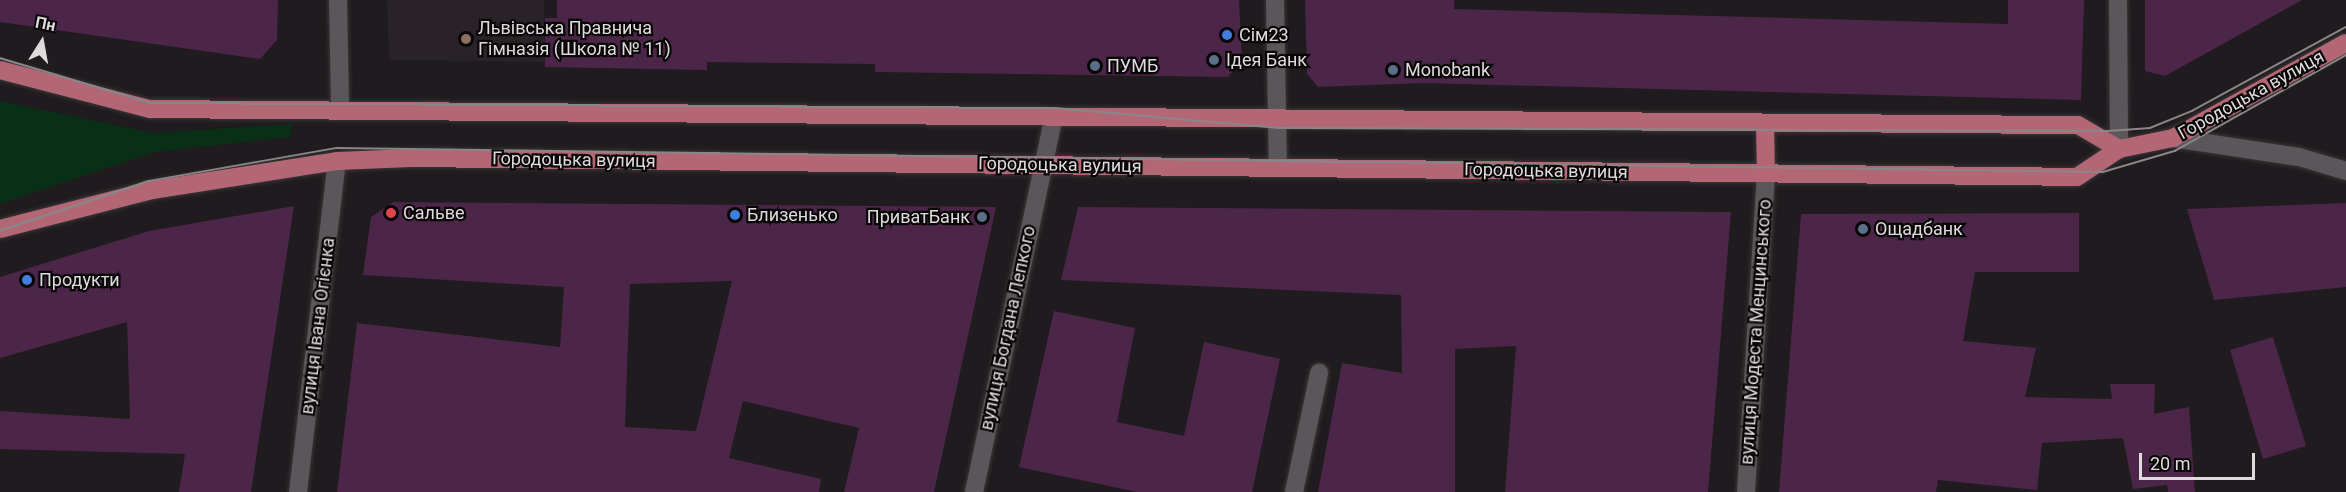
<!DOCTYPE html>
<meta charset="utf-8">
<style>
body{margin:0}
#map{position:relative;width:2346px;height:492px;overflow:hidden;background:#1f1b1e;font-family:Roboto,sans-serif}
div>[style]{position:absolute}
.built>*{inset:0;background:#2a2229}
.green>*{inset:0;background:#093016}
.building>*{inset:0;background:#4c2649}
.roads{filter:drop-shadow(0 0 2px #383537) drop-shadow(0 0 2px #383537)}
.minor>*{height:18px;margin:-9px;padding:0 9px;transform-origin:9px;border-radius:9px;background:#5b565a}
.major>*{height:18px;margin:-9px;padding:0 9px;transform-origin:9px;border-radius:9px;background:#b36775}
.tram>*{height:1.5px;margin:-0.75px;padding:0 0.75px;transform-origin:0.75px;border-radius:0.75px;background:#898688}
.dots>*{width:16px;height:16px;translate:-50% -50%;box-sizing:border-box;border:3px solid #080607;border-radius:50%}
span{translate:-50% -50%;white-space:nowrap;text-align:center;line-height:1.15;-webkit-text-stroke:4.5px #080607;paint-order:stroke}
.poi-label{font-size:18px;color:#dedbdd}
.left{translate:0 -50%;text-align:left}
.right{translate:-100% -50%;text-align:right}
.street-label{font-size:18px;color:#dedbdd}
.north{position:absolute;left:12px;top:12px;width:60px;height:60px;-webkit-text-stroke:4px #080607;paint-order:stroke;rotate:11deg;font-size:16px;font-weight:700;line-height:24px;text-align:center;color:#dedbdd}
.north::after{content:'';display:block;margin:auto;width:21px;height:27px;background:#dedbdd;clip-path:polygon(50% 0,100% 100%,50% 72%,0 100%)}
.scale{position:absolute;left:2139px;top:453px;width:116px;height:27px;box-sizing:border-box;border:3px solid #dedbdd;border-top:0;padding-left:8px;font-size:18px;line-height:21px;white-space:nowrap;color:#dedbdd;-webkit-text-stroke:4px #080607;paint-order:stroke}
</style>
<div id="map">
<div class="built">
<i style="clip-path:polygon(387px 0,544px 0,545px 62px,389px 60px)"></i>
</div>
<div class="green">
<i style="clip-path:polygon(0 101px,153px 133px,291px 124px,291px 137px,155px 152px,0 204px)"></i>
</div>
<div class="building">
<i style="clip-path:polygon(0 0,278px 0,277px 40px,260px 59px,0 22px)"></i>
<i style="clip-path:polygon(557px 0,1239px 0,1242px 60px,1228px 77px,875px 72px,875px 64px,707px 62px,707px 70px,545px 67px,545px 18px,557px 18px)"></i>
<i style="clip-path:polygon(1305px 0,1454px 0,1454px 9px,2008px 24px,2008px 0,2084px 0,2081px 100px,1423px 83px,1318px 87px,1307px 74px)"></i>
<i style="clip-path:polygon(2145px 0,2302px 0,2165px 76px,2145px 71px)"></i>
<i style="clip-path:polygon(evenodd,393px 202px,996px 207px,934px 492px,844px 492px,859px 428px,743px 401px,729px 458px,821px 479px,819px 492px,337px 492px,357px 323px,560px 347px,564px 287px,363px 275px,371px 217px,393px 202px,732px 281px,696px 431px,625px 427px,630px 284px,732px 281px)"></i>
<i style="clip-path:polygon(2346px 203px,2346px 287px,2214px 300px,2187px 209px)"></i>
<i style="clip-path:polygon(294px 206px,251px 492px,179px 492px,185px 454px,0 449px,0 411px,130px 419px,127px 322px,0 358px,0 277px,149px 231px)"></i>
<i style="clip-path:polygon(1078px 207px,1731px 212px,1708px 492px,1505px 492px,1516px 346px,1455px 349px,1455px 492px,1318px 492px,1342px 363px,1402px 373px,1401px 295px,1061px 280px)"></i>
<i style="clip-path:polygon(2079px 213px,2079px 272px,1975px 272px,1963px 341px,2036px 348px,2025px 397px,2112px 399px,2110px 384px,2155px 384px,2154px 414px,2189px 407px,2195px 492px,2168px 492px,2167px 485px,2133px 489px,2123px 438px,2042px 443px,2037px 490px,1938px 480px,1936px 492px,1779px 492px,1801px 214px)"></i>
<i style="clip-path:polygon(1054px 311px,1135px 328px,1117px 422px,1184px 436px,1204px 342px,1280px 359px,1252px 492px,1137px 492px,1019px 467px)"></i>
<i style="clip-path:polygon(2273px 337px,2306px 446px,2263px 459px,2230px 350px)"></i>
</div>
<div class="roads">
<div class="minor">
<i style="left:338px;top:0;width:109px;rotate:88.9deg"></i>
<i style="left:1275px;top:0;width:168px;rotate:89deg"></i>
<i style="left:2118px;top:0;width:149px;rotate:89.6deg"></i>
<i style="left:2173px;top:138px;width:127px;rotate:8.6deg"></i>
<i style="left:2299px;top:157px;width:49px;rotate:16.6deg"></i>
<i style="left:298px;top:492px;width:333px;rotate:-83.3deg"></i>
<i style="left:974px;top:492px;width:383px;rotate:-78deg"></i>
<i style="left:1294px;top:492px;width:122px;rotate:-78.1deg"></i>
<i style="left:1746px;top:492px;width:320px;rotate:-86.4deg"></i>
</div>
<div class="major">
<i style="left:0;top:70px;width:155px;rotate:14.6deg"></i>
<i style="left:150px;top:109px;width:1928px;rotate:0.48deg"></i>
<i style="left:2078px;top:125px;width:48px;rotate:30.3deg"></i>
<i style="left:1765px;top:123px;width:50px;rotate:88.9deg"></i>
<i style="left:0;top:229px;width:157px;rotate:-14.4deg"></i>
<i style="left:152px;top:190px;width:187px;rotate:-8.9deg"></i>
<i style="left:337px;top:161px;width:74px;rotate:-2.3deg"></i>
<i style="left:411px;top:158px;width:1666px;rotate:0.65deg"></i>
<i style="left:2077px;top:177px;width:50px;rotate:-33.7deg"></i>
<i style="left:2119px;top:149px;width:55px;rotate:-11.5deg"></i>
<i style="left:2173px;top:138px;width:197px;rotate:-28.8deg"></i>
</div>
</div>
<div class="tram">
<i style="left:0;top:58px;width:158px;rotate:16.6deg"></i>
<i style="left:151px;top:103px;width:905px;rotate:0.32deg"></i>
<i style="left:1056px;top:108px;width:223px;rotate:5.1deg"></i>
<i style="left:1278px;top:128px;width:831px;rotate:0.21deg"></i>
<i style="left:2109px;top:131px;width:41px;rotate:-4.2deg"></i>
<i style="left:2150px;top:128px;width:45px;rotate:-22deg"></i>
<i style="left:2192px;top:111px;width:175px;rotate:-28.6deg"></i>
<i style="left:0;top:231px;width:157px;rotate:-18.6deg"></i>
<i style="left:149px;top:181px;width:191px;rotate:-10deg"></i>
<i style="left:337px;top:148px;width:1766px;rotate:0.78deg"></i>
<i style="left:2103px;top:172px;width:75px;rotate:-16.3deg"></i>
<i style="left:2175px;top:151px;width:196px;rotate:-29.3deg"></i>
</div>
<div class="dots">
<i style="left:1227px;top:35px;background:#3f7fe0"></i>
<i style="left:466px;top:39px;background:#8d6e63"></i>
<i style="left:1214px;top:60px;background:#5c6f8a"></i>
<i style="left:1095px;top:66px;background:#5c6f8a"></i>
<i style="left:1393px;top:70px;background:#5c6f8a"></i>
<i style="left:391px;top:213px;background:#e0444e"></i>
<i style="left:735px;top:215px;background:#3f7fe0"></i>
<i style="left:982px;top:217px;background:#5c6f8a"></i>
<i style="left:1863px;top:229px;background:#5c6f8a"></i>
<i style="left:27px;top:280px;background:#3f7fe0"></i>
</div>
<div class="poi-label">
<span class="left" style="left:478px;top:39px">Львівська Правнича<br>Гімназія (Школа № 11)</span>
<span class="left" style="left:1239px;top:35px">Сім23</span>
<span class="left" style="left:1226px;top:60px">Ідея Банк</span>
<span class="left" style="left:1107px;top:66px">ПУМБ</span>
<span class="left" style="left:1405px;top:70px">Monobank</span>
<span class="left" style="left:403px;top:213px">Сальве</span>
<span class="left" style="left:747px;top:215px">Близенько</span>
<span class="right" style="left:970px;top:217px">ПриватБанк</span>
<span class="left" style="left:1875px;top:229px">Ощадбанк</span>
<span class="left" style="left:39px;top:280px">Продукти</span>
</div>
<div class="street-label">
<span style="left:2251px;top:95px;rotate:-29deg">Городоцька вулиця</span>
<span style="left:574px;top:160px;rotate:1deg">Городоцька вулиця</span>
<span style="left:1060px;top:165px;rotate:1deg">Городоцька вулиця</span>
<span style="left:1546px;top:171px;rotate:1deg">Городоцька вулиця</span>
<span style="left:318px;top:326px;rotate:-83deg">вулиця Івана Огієнка</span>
<span style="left:1008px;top:328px;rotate:-78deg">вулиця Богдана Лепкого</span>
<span style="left:1756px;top:332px;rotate:-86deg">вулиця Модеста Менцинського</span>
</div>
<div class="north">Пн</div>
<div class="scale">20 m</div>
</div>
